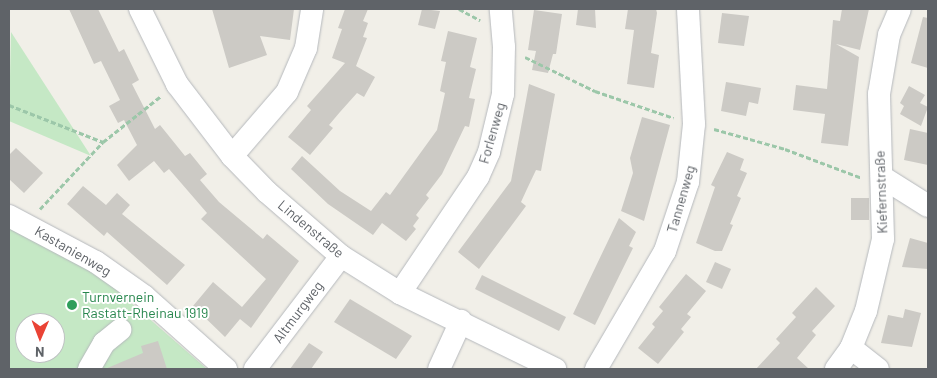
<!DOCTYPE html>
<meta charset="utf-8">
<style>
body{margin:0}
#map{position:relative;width:937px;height:378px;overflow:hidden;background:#f1efe8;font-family:Barlow,sans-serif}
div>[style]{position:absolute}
.green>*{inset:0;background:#c5e8c5}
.building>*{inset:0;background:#cccac5}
.path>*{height:3px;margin-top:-1.5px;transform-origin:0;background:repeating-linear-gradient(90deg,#9cc7a9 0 5px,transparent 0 7.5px)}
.roads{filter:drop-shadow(0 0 1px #b5b8bc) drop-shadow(0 0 1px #b5b8bc)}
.minor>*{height:22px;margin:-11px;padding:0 11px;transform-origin:11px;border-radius:11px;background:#fff}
.dots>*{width:14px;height:14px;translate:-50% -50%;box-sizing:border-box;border:2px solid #fff;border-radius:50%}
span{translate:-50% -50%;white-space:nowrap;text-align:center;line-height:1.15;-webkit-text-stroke:4px #fff;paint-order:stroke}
.street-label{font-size:14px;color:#5f6368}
.leisure-label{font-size:14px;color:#27864d}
.left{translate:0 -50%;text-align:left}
.frame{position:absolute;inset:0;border:10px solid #5f6368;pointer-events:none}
.north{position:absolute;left:15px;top:313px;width:50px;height:50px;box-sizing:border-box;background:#fff;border:1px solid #bfc1c3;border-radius:50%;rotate:181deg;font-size:14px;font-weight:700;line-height:20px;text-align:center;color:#5f6368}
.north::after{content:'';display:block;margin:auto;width:18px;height:22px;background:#ea4335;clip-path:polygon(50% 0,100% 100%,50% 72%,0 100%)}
</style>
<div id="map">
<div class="green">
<i style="clip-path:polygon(11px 32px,91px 156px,9px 121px)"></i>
<i style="clip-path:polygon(evenodd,9px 227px,70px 258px,114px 288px,207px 369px,9px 369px,9px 227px,25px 323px,55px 323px,55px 353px,25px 353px,25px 323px)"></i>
</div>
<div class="building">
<i style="clip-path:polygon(69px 9px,98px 9px,119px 52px,124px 49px,139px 80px,132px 84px,155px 129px,160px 125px,185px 156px,190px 153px,207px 174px,200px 180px,219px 202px,263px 239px,267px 234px,299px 261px,251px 328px,240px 319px,225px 337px,193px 306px,213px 282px,242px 307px,266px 279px,201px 219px,207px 213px,169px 169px,164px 173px,154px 161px,129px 181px,117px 165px,137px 145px,124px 120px,118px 123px,109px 106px,120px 100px,101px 61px,94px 64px)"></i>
<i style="clip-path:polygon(212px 9px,294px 9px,290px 40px,260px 36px,267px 55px,229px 68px)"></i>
<i style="clip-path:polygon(345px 9px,368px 9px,363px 21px,368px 23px,363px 37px,367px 38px,356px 66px,375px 77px,364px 97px,357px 93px,340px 112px,329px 125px,333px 128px,310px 155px,288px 137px,311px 110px,307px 106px,345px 63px,332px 58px,342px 29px,338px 28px)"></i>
<i style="clip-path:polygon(422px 9px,440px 11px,435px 29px,418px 25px)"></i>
<i style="clip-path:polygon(578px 9px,595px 9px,596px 28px,576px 25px)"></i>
<i style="clip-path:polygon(628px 9px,656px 9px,657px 13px,651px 53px,659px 55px,654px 88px,627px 84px,634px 30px,625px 29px)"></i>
<i style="clip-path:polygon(842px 9px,869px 9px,860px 50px,836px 44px,859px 57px,848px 146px,821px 143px,825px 114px,793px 110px,796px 85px,827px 89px,833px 20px,840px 21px)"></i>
<i style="clip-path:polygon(534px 10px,562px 14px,556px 54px,553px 54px,548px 73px,532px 70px,536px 51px,528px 50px)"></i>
<i style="clip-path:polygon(722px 13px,749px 16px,744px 46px,718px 43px)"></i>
<i style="clip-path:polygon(923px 17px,928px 18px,928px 68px,911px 63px)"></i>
<i style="clip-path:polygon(448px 31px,477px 38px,470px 67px,476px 69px,469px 98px,475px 99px,469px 127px,465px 126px,442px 174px,426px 195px,429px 198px,416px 215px,419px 218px,413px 226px,416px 229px,406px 241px,382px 223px,373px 235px,328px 204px,291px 169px,302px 156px,340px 191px,371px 211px,386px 192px,390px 195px,437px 130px,445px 93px,440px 91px,446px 62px,441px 61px)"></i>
<i style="clip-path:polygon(726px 82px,761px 88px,758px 104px,749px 102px,746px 116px,721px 111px)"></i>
<i style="clip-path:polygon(529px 84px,555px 94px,541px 171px,536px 170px,527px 189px,521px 202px,526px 206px,479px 269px,458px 252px,511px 181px)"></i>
<i style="clip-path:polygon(909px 86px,925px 95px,920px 103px,928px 107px,921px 126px,900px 114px,904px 106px,900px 103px)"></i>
<i style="clip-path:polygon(642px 117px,670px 125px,644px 221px,621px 211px,633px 173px,630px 158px)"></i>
<i style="clip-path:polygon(910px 129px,928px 133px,928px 165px,904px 160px)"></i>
<i style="clip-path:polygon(16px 148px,43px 173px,24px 193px,9px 179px,9px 155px)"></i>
<i style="clip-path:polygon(727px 152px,744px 159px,740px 170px,747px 173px,737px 196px,741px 198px,730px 224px,733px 225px,722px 251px,715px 251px,696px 243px,715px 187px,711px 185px)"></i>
<i style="clip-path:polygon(83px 186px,106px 205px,117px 193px,130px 205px,122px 214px,185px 265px,167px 285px,107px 232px,104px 236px,67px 204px)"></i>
<i style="clip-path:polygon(851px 198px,869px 198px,869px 220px,851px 220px)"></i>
<i style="clip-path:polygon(619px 218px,636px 232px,629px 246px,633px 248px,595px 325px,573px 314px)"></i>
<i style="clip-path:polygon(910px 238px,928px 243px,928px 269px,902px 267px)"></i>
<i style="clip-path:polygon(715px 262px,731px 269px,722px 289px,706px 282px)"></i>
<i style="clip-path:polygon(686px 274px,706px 291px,687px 314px,691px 317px,681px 329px,684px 332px,658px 364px,638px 348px,655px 327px,652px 324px,663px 311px,659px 307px)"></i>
<i style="clip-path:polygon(482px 275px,566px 317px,559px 331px,475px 289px)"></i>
<i style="clip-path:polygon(816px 287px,835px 306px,812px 331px,816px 335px,797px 358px,809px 369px,756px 369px,780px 343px,776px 339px,796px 317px,792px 313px)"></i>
<i style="clip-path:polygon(350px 299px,412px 336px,396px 359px,334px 322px)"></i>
<i style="clip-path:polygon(905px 309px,921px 313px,912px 347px,881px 343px,888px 315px,903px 318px)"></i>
<i style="clip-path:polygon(158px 341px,167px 369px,105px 369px,143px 353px,141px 346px)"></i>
<i style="clip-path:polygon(309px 343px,323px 352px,311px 369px,290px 369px)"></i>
</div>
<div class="path">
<i style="left:459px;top:9px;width:24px;rotate:28deg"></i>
<i style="left:525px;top:57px;width:78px;rotate:25.9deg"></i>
<i style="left:595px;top:91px;width:83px;rotate:18.9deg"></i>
<i style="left:9px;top:105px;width:101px;rotate:21.5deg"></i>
<i style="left:714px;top:129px;width:74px;rotate:15.7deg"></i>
<i style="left:785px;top:149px;width:82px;rotate:20.6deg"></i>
<i style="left:40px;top:209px;width:92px;rotate:-46.8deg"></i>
<i style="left:103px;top:142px;width:74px;rotate:-38.4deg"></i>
</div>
<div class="roads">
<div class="minor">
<i style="left:140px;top:9px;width:84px;rotate:63.7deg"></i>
<i style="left:177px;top:84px;width:91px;rotate:52.6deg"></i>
<i style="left:232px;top:156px;width:50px;rotate:45.8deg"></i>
<i style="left:267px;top:192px;width:98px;rotate:40.9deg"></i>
<i style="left:341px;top:256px;width:70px;rotate:32.1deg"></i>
<i style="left:400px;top:293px;width:173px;rotate:26.1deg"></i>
<i style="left:232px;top:156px;width:84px;rotate:-49.3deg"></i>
<i style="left:287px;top:92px;width:48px;rotate:-66.6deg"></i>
<i style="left:306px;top:48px;width:39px;rotate:-81deg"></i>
<i style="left:882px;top:177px;width:54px;rotate:32.2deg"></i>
<i style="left:9px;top:216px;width:98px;rotate:27.9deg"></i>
<i style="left:96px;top:262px;width:59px;rotate:35.3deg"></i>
<i style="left:144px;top:296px;width:110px;rotate:41.7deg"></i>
<i style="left:400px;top:293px;width:140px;rotate:-56.1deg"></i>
<i style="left:478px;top:177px;width:27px;rotate:-66deg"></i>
<i style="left:489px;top:152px;width:60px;rotate:-76.4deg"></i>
<i style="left:503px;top:94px;width:47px;rotate:-88.8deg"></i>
<i style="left:504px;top:47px;width:38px;rotate:-95deg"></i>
<i style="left:851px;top:348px;width:34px;rotate:38deg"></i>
<i style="left:89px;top:369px;width:30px;rotate:-60deg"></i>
<i style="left:104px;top:343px;width:21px;rotate:-39deg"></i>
<i style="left:255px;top:369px;width:142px;rotate:-52.7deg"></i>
<i style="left:439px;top:369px;width:53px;rotate:-65.4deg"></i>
<i style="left:596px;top:369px;width:137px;rotate:-59.7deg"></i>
<i style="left:665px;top:251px;width:73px;rotate:-71.6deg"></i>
<i style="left:688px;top:182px;width:58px;rotate:-84.1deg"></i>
<i style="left:694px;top:124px;width:115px;rotate:-93deg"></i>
<i style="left:836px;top:369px;width:26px;rotate:-54deg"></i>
<i style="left:851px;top:348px;width:40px;rotate:-68deg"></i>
<i style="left:866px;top:311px;width:74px;rotate:-76.7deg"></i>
<i style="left:883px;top:239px;width:145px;rotate:-91.6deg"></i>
<i style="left:879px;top:94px;width:60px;rotate:-80.4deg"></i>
<i style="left:889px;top:35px;width:28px;rotate:-67deg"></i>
</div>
</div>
<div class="dots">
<i style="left:72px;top:305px;background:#2e9e5b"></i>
</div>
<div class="street-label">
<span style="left:492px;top:133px;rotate:-74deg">Forlenweg</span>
<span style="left:881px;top:192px;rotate:-92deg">Kiefernstraße</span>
<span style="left:681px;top:199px;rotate:-74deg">Tannenweg</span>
<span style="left:311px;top:229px;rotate:40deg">Lindenstraße</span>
<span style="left:73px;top:251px;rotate:30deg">Kastanienweg</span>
<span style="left:298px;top:312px;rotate:-53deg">Altmurgweg</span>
</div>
<div class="leisure-label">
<span class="left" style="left:82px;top:305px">Turnvernein<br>Rastatt-Rheinau 1919</span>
</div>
<div class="frame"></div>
<div class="north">N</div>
</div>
